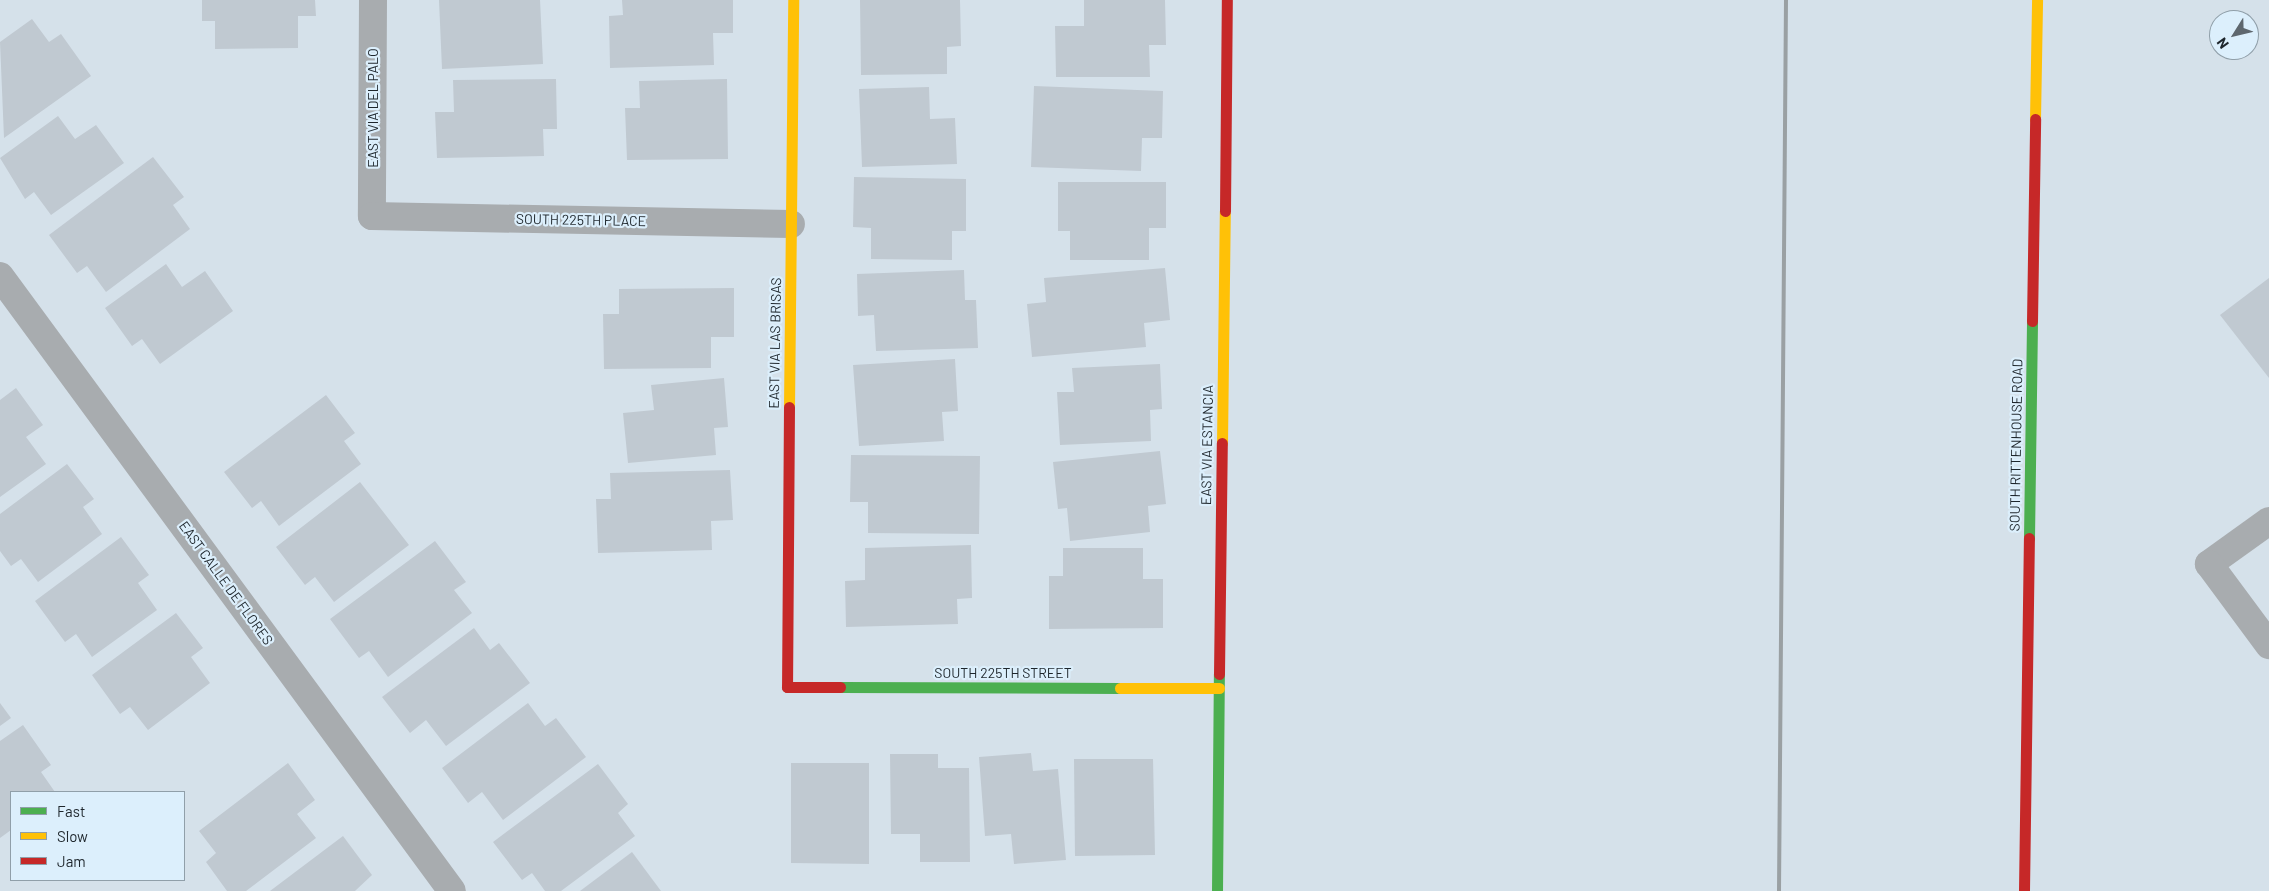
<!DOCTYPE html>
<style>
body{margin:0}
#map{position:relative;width:2269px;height:891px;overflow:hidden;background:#d5e1ea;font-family:Barlow,sans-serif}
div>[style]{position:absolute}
.building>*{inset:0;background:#c0c9d1}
.street>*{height:28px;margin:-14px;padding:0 14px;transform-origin:14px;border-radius:14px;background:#a8acaf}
.fast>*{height:11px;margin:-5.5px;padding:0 5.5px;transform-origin:5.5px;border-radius:5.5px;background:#4caf50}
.slow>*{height:11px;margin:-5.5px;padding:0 5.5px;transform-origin:5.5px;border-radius:5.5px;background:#ffc107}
.jam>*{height:11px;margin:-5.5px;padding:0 5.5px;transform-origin:5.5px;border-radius:5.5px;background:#c62828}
.rail>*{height:4px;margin:-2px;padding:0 2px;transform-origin:2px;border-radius:2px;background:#9aa0a3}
span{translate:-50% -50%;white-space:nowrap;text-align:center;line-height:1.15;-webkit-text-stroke:4.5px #dceffc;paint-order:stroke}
.street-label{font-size:14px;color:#1e262c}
.legend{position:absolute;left:10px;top:791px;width:175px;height:90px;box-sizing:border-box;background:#dceffc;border:1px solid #909fa9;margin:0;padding:6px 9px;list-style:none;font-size:15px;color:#1e262c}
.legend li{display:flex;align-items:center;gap:10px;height:25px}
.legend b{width:25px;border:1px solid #909fa9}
.north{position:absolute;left:2209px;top:10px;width:50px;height:50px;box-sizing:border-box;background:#dceffc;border:1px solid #909fa9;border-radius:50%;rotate:234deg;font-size:14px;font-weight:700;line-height:20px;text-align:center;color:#1e262c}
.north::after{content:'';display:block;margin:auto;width:18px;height:22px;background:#5e676e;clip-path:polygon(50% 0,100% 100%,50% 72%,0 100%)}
</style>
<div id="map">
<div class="building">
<i style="clip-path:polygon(202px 0,315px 0,316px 16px,298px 16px,298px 48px,215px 49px,215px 21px,202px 21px)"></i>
<i style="clip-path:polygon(439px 0,540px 0,543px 64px,442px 69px)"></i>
<i style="clip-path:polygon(622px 0,733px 0,733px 33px,713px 33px,714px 65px,610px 68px,609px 16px,623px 15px)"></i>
<i style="clip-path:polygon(860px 0,960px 0,961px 46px,947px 47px,947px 74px,861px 75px)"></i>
<i style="clip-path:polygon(1084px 0,1165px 0,1166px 45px,1149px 45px,1150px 77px,1056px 77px,1055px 26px,1084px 26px)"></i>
<i style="clip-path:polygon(32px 19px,49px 42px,61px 34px,91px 76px,4px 138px,0 42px)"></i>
<i style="clip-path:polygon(556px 79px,557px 129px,543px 129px,544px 156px,437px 158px,435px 112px,454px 112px,453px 80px)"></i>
<i style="clip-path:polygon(727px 79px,728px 159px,627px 160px,625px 108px,640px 108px,639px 81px)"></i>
<i style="clip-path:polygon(1034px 86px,1163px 91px,1162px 138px,1142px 138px,1141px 171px,1031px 167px)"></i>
<i style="clip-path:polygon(929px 87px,930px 119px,955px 118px,957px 164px,862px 167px,859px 89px)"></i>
<i style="clip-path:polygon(58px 116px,75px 139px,96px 125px,124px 163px,51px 215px,34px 192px,25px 199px,0 158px)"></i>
<i style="clip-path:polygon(153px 157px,184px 197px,173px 205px,190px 229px,106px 292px,87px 266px,77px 273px,49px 235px)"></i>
<i style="clip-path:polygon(854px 177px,966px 179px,966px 231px,952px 231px,952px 260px,871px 259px,871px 228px,853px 227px)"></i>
<i style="clip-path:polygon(1058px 182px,1166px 182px,1166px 228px,1149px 228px,1149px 260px,1070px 260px,1070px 231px,1058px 231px)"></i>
<i style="clip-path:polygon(166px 264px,182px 287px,205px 271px,233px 311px,160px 364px,142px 339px,132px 346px,105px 308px)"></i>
<i style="clip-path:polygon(1165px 268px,1170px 320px,1144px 323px,1146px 347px,1032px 357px,1027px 304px,1046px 302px,1044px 278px)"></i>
<i style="clip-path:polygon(964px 270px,965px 300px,976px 300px,978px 348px,876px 351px,874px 315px,858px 316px,857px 274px)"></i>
<i style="clip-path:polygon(2269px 278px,2269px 378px,2220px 315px)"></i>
<i style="clip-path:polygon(734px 288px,734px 337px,711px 337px,711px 368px,604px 369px,603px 314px,619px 314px,619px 289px)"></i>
<i style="clip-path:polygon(955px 359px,958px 411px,942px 412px,944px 441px,859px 446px,853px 365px)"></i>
<i style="clip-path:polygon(1160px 364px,1162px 409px,1150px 410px,1151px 441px,1060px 445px,1057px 392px,1074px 392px,1072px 368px)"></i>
<i style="clip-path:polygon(724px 378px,728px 427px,714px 428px,716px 455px,628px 463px,623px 413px,654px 410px,651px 385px)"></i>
<i style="clip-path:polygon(16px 388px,43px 425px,26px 437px,46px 464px,0 497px,0 400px)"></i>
<i style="clip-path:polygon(326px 395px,355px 433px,344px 441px,361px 464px,279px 526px,261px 501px,252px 508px,224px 472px)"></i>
<i style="clip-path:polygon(1160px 451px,1166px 504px,1148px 506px,1150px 532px,1070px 541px,1067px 508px,1058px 509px,1053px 462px)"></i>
<i style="clip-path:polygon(851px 455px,980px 456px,979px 534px,868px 533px,868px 502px,850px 502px)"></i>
<i style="clip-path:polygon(67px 464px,94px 499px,83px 507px,102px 534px,38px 582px,21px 559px,11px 566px,0 551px,0 514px)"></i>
<i style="clip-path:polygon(730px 470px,733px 520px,711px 521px,712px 550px,598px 553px,596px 499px,611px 499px,610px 473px)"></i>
<i style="clip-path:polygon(360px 482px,409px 545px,334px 602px,315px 577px,305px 585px,276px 547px)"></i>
<i style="clip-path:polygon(121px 537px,149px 575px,138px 583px,157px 610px,92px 657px,76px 634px,65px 642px,35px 601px)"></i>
<i style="clip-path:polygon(435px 541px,466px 582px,454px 590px,472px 613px,388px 677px,369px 651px,359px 658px,330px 619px)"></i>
<i style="clip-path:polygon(971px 545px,972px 598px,957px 599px,958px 624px,846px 627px,845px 581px,865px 580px,865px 548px)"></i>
<i style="clip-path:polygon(1063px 548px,1143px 548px,1143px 579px,1163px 579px,1163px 628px,1049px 629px,1049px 576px,1063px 576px)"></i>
<i style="clip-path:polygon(176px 613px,203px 648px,191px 657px,210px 683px,148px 730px,130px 707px,120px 714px,92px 675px)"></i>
<i style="clip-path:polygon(474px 628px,490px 650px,499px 643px,530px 683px,446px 746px,426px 720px,410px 733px,382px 697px)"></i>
<i style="clip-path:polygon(0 703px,11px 718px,0 726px)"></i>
<i style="clip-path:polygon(528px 703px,545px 726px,556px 718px,586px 757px,503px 820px,482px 792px,468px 803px,442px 768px)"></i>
<i style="clip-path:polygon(23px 725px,51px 765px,41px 772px,55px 792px,11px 792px,11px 830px,0 838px,0 741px)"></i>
<i style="clip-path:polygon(1031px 753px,1033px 771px,1058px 769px,1066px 860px,1014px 864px,1011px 834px,985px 836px,979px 757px)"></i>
<i style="clip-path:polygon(890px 754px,938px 754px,938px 768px,969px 768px,970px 862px,920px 862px,920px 834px,891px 834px)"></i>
<i style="clip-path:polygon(1074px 759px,1153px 759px,1155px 855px,1075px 856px)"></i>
<i style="clip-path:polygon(288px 763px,315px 800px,297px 814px,316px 838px,246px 891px,227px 891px,206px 862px,216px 853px,199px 831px)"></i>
<i style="clip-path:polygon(791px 763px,869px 763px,869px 864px,791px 863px)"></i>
<i style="clip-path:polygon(598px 764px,628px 804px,618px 813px,635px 836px,561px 891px,545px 891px,532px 873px,522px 880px,493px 842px)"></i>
<i style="clip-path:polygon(343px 836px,372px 875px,355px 891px,270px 891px)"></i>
<i style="clip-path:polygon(632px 852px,661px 891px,580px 891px)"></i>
</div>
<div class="street">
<i style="left:373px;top:0;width:216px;rotate:90.3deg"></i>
<i style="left:372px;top:216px;width:419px;rotate:1.1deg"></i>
<i style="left:0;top:276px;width:763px;rotate:53.69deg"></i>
<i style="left:2269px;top:521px;width:74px;rotate:144.4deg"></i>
<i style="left:2209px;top:564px;width:101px;rotate:53.5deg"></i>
</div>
<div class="fast">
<i style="left:2029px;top:538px;width:217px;rotate:-89.2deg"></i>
<i style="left:840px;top:687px;width:280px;rotate:0.2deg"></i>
<i style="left:1217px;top:891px;width:217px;rotate:-89.5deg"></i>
</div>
<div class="slow">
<i style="left:2035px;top:119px;width:119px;rotate:-89deg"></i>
<i style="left:789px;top:407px;width:407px;rotate:-89.4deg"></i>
<i style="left:1222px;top:443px;width:232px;rotate:-89.3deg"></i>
<i style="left:1120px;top:688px;width:99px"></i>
</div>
<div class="jam">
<i style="left:1225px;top:211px;width:211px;rotate:-89.5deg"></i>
<i style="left:2032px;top:321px;width:202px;rotate:-89.1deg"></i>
<i style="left:789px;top:407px;width:280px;rotate:90.4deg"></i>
<i style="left:787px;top:687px;width:53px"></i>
<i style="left:1219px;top:674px;width:231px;rotate:-89.3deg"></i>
<i style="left:2024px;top:891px;width:353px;rotate:-89.2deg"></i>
</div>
<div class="rail">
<i style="left:1779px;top:891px;width:891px;rotate:-89.55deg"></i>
</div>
<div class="street-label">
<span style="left:373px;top:108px;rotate:-90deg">EAST VIA DEL PALO</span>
<span style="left:581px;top:220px;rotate:1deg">SOUTH 225TH PLACE</span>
<span style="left:775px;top:343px;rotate:-89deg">EAST VIA LAS BRISAS</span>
<span style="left:1207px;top:445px;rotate:-89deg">EAST VIA ESTANCIA</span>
<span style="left:2016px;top:445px;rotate:-89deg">SOUTH RITTENHOUSE ROAD</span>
<span style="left:226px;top:583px;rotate:54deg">EAST CALLE DE FLORES</span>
<span style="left:1003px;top:673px">SOUTH 225TH STREET</span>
</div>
<ul class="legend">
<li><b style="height:6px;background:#4caf50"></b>Fast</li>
<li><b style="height:6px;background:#ffc107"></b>Slow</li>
<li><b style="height:6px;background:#c62828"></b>Jam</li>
</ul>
<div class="north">N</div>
</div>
